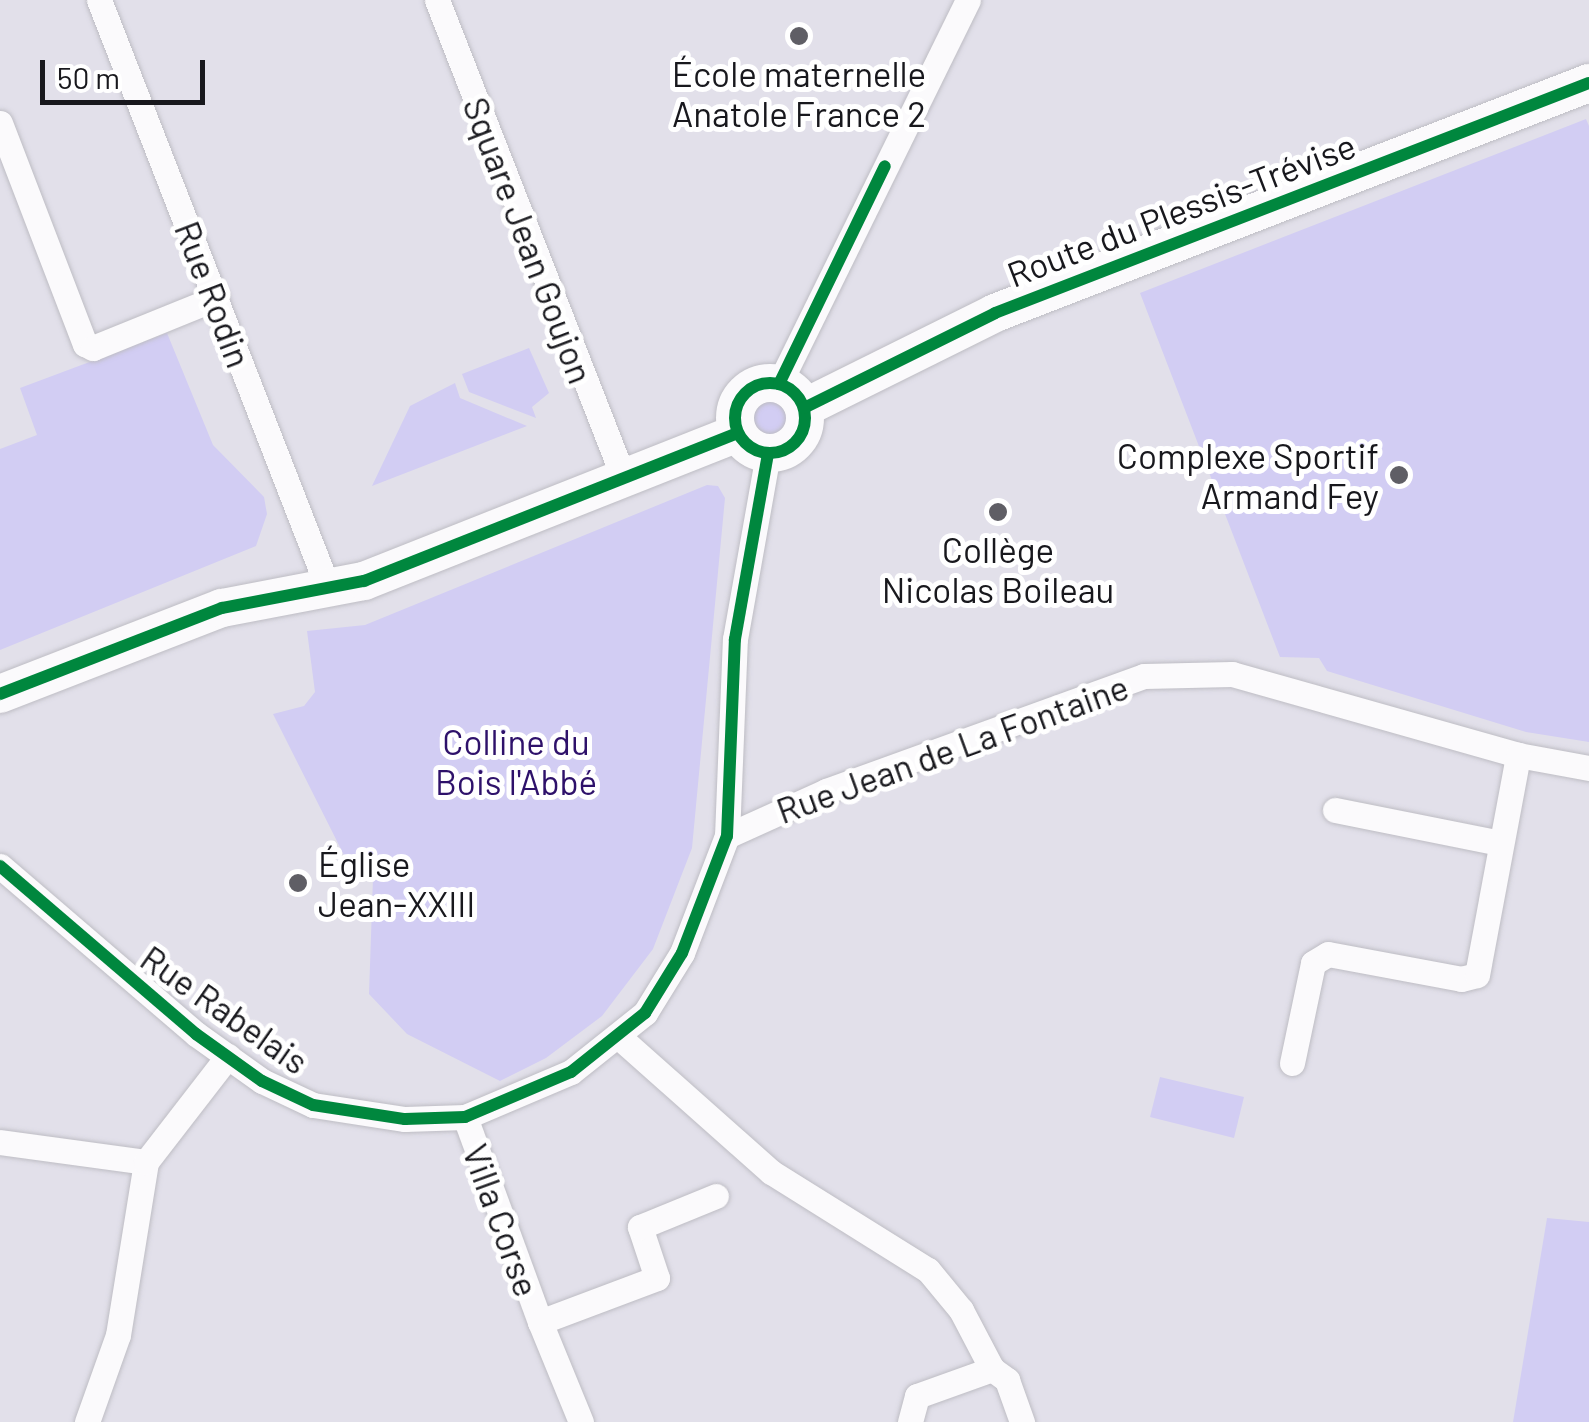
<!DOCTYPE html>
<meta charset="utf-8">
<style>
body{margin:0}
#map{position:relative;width:1589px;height:1422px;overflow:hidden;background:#e2e0ea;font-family:Barlow,sans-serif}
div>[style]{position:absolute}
.green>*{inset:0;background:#d2cdf3}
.round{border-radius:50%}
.roads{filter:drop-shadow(0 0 2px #bebdc4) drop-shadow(0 0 2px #bebdc4)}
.street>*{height:25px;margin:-12.5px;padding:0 12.5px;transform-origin:12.5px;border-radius:12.5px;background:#fbfafc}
.secondary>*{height:38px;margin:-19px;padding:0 19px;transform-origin:19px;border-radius:19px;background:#fbfafc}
.secondary>.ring{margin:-19px;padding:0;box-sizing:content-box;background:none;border:38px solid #fbfafc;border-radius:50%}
.cycleway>*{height:12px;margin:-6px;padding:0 6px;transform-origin:6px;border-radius:6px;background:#00873e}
.cycleway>.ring{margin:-6px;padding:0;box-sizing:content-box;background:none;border:12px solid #00873e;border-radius:50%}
.dots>*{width:28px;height:28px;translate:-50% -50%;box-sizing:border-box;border:5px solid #fff;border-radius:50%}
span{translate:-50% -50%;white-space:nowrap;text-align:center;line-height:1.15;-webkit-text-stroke:10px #fff;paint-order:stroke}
.poi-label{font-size:35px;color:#18181d}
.right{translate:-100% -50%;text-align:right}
.left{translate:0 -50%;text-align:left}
.street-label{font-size:35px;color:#18181d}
.park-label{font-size:35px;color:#2e116a}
.scale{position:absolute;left:40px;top:60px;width:165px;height:45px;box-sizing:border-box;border:5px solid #18181d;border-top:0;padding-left:12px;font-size:30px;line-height:35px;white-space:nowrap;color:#18181d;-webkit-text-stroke:8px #fff;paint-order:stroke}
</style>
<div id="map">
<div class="green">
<i style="clip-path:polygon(1586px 119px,1589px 126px,1589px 742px,1526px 732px,1327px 671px,1319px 658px,1280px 657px,1140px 293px)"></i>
<i style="clip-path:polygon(167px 333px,213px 445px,264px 497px,267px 514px,256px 546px,0 650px,0 449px,37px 435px,20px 388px)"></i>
<i style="clip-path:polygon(529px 348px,549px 393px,532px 407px,536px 418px,469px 392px,462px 374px)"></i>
<i style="clip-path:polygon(455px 383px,460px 398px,527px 426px,372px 486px,410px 406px)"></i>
<i class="round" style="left:752px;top:400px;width:38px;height:38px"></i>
<i style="clip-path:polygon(707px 485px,718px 486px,725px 498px,692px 848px,653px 949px,602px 1016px,546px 1058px,500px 1081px,407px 1034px,369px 994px,373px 878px,353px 873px,273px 714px,304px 706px,315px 692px,307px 631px,365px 625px)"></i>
<i style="clip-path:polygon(1160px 1077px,1244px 1097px,1234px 1138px,1150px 1117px)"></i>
<i style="clip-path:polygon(1547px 1218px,1589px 1222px,1589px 1422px,1513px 1422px)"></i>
</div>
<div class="roads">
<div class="street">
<i style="left:99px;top:0;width:631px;rotate:68.72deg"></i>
<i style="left:437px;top:0;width:514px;rotate:68.67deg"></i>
<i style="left:0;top:123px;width:237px;rotate:69deg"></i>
<i style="left:85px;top:344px;width:9px;rotate:27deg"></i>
<i style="left:93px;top:348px;width:133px;rotate:-22.1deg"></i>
<i style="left:779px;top:384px;width:428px;rotate:-63.8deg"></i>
<i style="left:1335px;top:810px;width:168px;rotate:11.3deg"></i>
<i style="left:727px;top:836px;width:109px;rotate:-24.4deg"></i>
<i style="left:826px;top:791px;width:338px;rotate:-19.9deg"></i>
<i style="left:1144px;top:676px;width:88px;rotate:-1.3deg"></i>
<i style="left:1232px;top:674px;width:297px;rotate:15.8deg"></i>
<i style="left:1518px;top:755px;width:72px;rotate:10.4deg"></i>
<i style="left:0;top:866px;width:258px;rotate:40.6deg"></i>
<i style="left:196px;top:1034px;width:81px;rotate:35.5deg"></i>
<i style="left:262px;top:1081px;width:56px;rotate:25.2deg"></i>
<i style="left:313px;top:1105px;width:93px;rotate:8.7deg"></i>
<i style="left:405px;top:1119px;width:60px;rotate:-1.9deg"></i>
<i style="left:465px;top:1117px;width:115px;rotate:-23deg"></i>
<i style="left:571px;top:1072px;width:95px;rotate:-38.6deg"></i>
<i style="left:645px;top:1013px;width:70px;rotate:-58.3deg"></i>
<i style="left:682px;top:953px;width:125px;rotate:-69deg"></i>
<i style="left:727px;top:836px;width:197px;rotate:-87.7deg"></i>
<i style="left:735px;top:639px;width:188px;rotate:-79.9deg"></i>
<i style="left:620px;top:1038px;width:202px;rotate:41.6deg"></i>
<i style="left:771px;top:1172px;width:185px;rotate:32deg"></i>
<i style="left:928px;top:1270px;width:52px;rotate:50.5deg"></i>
<i style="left:961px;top:1310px;width:67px;rotate:62.3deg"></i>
<i style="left:992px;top:1369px;width:19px;rotate:36deg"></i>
<i style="left:1007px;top:1380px;width:45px;rotate:70.3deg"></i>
<i style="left:1292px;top:1063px;width:102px;rotate:-78.1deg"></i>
<i style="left:1313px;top:963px;width:17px;rotate:-31deg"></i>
<i style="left:1328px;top:954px;width:135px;rotate:10.6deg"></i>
<i style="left:1461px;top:979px;width:16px;rotate:-14deg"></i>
<i style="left:1477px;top:975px;width:224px;rotate:-79.4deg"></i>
<i style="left:465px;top:1117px;width:218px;rotate:69.9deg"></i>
<i style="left:0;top:1142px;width:147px;rotate:7.8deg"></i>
<i style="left:87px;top:1422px;width:92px;rotate:-70.4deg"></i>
<i style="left:118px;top:1335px;width:175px;rotate:-80.8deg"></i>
<i style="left:146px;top:1162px;width:134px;rotate:-52.3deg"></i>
<i style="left:581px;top:1422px;width:108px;rotate:-112.3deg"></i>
<i style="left:540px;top:1322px;width:125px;rotate:-20.6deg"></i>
<i style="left:657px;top:1278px;width:54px;rotate:-108.4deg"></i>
<i style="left:640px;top:1227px;width:82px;rotate:-22.2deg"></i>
<i style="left:910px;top:1422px;width:27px;rotate:-75deg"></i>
<i style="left:917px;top:1396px;width:80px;rotate:-19.8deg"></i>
</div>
<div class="secondary">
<i class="ring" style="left:735px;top:383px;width:32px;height:32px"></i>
<i style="left:804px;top:408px;width:213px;rotate:-26.4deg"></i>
<i style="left:995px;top:313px;width:637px;rotate:-21.17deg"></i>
<i style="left:0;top:694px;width:238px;rotate:-21.2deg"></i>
<i style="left:222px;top:608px;width:145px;rotate:-10.8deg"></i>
<i style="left:364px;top:581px;width:401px;rotate:-21.6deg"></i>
</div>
</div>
<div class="cycleway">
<i class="ring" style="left:735px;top:383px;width:58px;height:58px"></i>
<i style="left:779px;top:384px;width:242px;rotate:-64.1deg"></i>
<i style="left:804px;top:408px;width:213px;rotate:-26.4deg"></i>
<i style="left:995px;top:313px;width:637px;rotate:-21.17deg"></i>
<i style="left:0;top:694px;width:238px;rotate:-21.2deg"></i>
<i style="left:222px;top:608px;width:145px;rotate:-10.8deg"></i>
<i style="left:364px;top:581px;width:401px;rotate:-21.6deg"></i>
<i style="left:0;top:866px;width:258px;rotate:40.6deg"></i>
<i style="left:196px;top:1034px;width:81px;rotate:35.5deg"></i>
<i style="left:262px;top:1081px;width:56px;rotate:25.2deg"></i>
<i style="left:313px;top:1105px;width:93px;rotate:8.7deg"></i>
<i style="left:405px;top:1119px;width:60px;rotate:-1.9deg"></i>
<i style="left:465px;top:1117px;width:115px;rotate:-23deg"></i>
<i style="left:571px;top:1072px;width:95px;rotate:-38.6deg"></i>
<i style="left:645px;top:1013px;width:70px;rotate:-58.3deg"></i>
<i style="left:682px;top:953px;width:125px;rotate:-69deg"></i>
<i style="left:727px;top:836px;width:197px;rotate:-87.7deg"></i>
<i style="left:735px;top:639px;width:188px;rotate:-79.9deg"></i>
</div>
<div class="dots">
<i style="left:799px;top:36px;background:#5f5e65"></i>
<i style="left:1399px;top:475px;background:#5f5e65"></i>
<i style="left:998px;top:512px;background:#5f5e65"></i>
<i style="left:298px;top:883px;background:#5f5e65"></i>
</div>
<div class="poi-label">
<span style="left:799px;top:93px">École maternelle<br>Anatole France 2</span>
<span class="right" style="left:1379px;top:475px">Complexe Sportif<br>Armand Fey</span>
<span style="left:998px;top:569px">Collège<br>Nicolas Boileau</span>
<span class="left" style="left:318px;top:883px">Église<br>Jean-XXIII</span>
</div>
<div class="street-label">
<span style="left:1181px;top:209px;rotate:-21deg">Route du Plessis-Trévise</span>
<span style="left:529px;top:240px;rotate:69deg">Square Jean Goujon</span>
<span style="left:214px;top:294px;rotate:69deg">Rue Rodin</span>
<span style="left:952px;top:748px;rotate:-20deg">Rue Jean de La Fontaine</span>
<span style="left:225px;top:1009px;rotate:35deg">Rue Rabelais</span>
<span style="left:502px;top:1220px;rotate:70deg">Villa Corse</span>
</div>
<div class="park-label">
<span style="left:516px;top:761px">Colline du<br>Bois l'Abbé</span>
</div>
<div class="scale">50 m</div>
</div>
